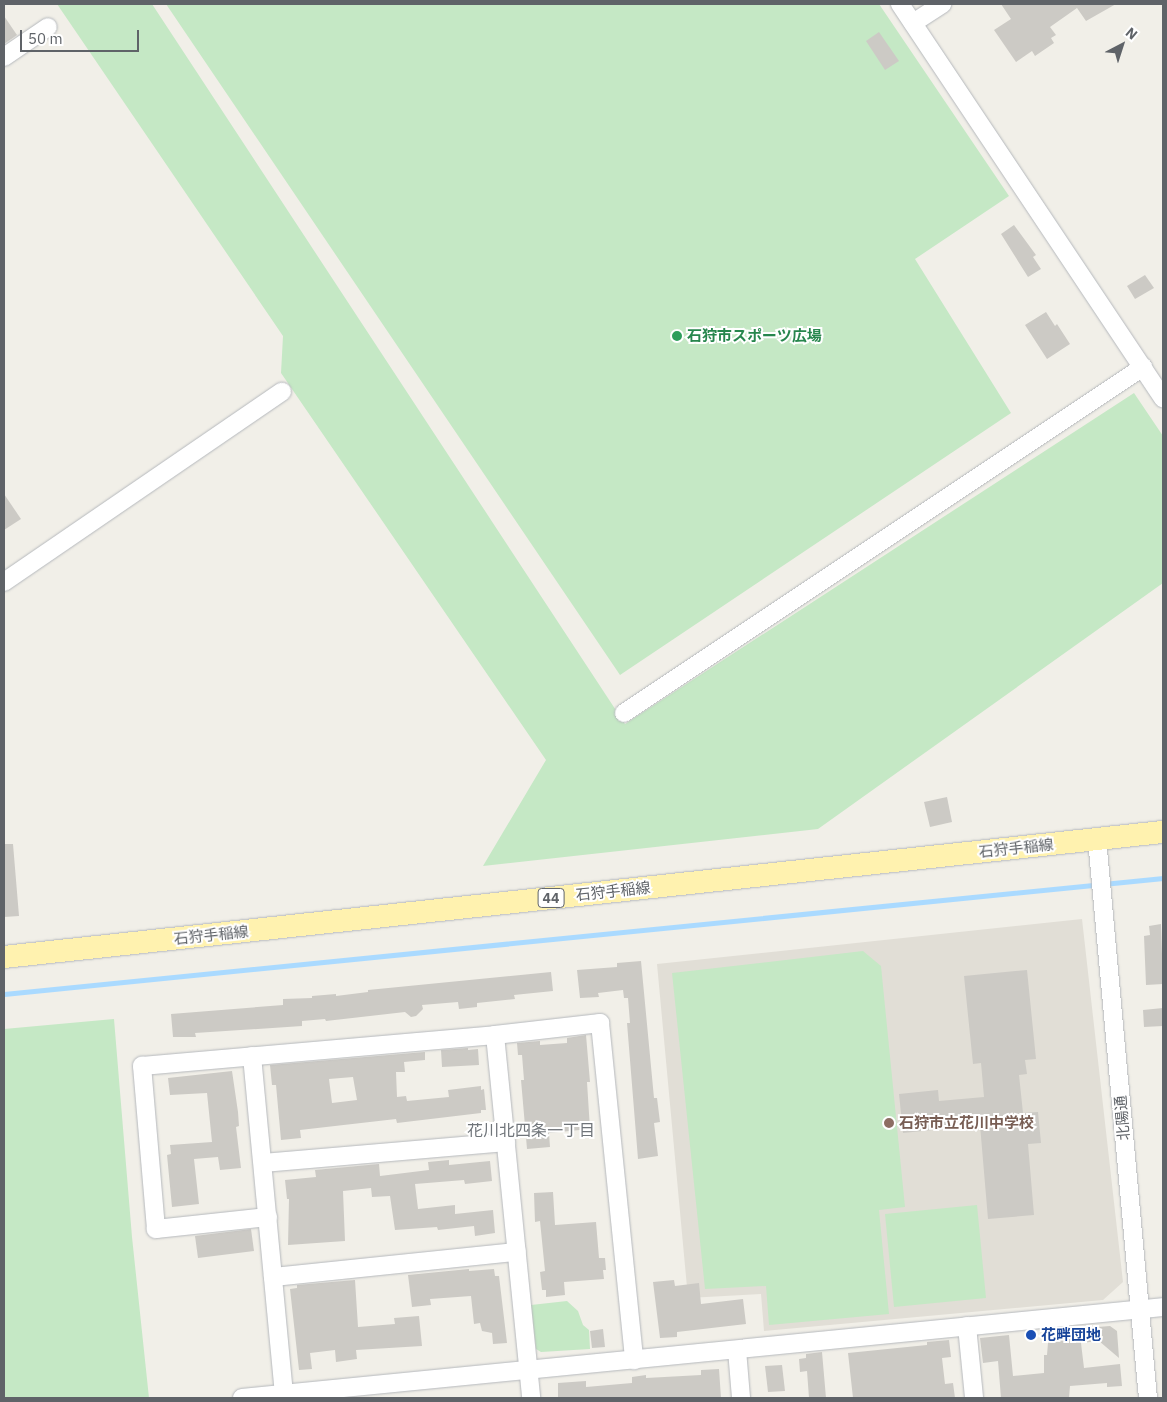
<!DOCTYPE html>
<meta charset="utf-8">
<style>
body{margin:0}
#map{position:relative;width:1167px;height:1402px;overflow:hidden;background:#f1efe8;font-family:"IBM Plex Sans","Noto Sans JP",sans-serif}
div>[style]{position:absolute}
.education>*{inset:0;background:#e1ded6}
.green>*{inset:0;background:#c5e8c5}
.stream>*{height:5px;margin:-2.5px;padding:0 2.5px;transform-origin:2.5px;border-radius:2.5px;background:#aadaff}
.building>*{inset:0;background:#cccac5}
.roads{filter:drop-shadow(0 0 1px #b5b8bc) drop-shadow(0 0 1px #b5b8bc)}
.minor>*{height:18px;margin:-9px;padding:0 9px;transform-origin:9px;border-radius:9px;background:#fff}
.major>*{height:22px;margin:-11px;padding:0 11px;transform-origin:11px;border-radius:11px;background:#fff2af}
.dots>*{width:14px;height:14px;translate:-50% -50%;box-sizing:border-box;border:2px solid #fff;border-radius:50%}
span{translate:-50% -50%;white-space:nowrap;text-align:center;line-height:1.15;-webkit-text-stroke:4px #fff;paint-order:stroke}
.shield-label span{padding:1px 4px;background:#fff;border:1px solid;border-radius:4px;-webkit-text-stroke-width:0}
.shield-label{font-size:14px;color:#5f6368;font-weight:700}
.leisure-label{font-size:15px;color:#27864d;font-weight:700}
.left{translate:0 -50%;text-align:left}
.street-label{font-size:15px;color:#5f6368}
.education-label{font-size:15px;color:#785e54;font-weight:700}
.transit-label{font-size:15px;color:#164399;font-weight:700}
.neighbourhood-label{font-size:16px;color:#70757a}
.frame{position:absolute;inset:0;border:5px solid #5f6368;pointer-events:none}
.north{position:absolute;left:1097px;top:20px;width:50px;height:50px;-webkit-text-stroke:4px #fff;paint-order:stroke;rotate:40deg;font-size:14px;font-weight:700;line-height:20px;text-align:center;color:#5f6368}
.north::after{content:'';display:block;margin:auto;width:18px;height:22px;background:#5f6368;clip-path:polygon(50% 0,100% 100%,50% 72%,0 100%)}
.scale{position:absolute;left:20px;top:30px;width:119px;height:22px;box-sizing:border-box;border:2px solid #5f6368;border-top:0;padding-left:6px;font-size:15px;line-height:18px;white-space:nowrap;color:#5f6368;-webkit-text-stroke:4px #fff;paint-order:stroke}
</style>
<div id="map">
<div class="education">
<i style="clip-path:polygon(1082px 919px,1123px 1282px,1103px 1300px,764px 1331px,761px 1294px,688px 1298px,657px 964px)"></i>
</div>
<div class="green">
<i style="clip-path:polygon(57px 4px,152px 4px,625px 724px,1134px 393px,1163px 436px,1163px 583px,818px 829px,483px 866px,546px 760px,281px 373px,283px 336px)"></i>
<i style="clip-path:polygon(166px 4px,879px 4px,1009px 196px,915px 259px,1011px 413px,620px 675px)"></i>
<i style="clip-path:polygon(863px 951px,881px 966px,905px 1207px,879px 1210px,889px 1314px,769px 1325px,766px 1286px,705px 1289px,672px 973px)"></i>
<i style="clip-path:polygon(114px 1019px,132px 1237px,149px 1398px,4px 1398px,4px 1029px)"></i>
<i style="clip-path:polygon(977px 1205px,986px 1298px,894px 1307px,885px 1214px)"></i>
<i style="clip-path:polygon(567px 1301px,578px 1311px,583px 1325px,589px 1330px,590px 1349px,541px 1352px,536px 1349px,531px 1305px)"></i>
</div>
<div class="stream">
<i style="left:4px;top:994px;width:1165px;rotate:-5.72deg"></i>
</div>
<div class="building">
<i style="clip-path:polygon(1001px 4px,1116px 4px,1086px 21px,1077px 8px,1050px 27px,1056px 35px,1051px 38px,1054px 43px,1035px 56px,1032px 51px,1016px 62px,994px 30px,1011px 19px)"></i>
<i style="clip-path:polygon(4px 16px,17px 35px,4px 44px)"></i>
<i style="clip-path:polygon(879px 32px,899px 61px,885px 70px,866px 41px)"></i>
<i style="clip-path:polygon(1014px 225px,1036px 255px,1033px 257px,1041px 269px,1028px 277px,1001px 234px)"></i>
<i style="clip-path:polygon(1145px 275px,1154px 288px,1135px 299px,1127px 286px)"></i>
<i style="clip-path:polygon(1046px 312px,1055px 326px,1057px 324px,1070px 344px,1047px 359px,1025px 325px)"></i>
<i style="clip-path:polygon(4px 494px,21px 519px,4px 530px)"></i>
<i style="clip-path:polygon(947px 797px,952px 822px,930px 827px,924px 802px)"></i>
<i style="clip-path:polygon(4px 844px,13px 844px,19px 916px,4px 917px)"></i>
<i style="clip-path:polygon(1161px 924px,1163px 984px,1146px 985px,1144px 936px,1150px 935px,1149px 926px)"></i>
<i style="clip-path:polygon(641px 961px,654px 1098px,657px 1098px,660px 1122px,654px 1123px,658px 1156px,638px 1159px,627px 1023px,630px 1023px,628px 998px,624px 998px,623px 990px,598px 993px,599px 997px,580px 998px,577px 970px,617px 967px,617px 963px)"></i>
<i style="clip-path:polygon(1027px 970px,1036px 1059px,1025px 1060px,1027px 1074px,1019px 1075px,1023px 1113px,1038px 1112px,1041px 1143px,1028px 1144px,1034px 1215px,988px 1219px,980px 1125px,903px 1133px,899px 1094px,938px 1090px,939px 1101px,984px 1097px,981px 1063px,973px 1064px,964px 976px)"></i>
<i style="clip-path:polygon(551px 972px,553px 991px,514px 995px,515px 999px,477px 1003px,477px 1007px,459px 1009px,458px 1002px,422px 1005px,423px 1009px,416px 1016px,411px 1017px,405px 1012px,326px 1021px,325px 1019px,302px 1021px,302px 1026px,195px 1033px,196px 1037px,173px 1037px,171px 1014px,283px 1005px,283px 999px,312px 998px,312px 996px,336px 994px,336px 996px,368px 992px,368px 990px)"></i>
<i style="clip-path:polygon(1163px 1008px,1163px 1026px,1144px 1027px,1143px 1010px)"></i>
<i style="clip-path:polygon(586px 1035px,590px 1082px,587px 1082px,590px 1129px,549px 1133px,550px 1147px,527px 1149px,521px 1080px,524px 1080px,522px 1055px,518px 1055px,517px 1043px,540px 1041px,540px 1045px,567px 1043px,567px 1038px)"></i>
<i style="clip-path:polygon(468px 1048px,468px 1050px,478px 1049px,479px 1065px,442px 1067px,441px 1050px)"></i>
<i style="clip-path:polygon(evenodd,425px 1052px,425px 1060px,404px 1062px,405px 1072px,396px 1072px,397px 1097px,406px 1096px,407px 1101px,449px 1097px,448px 1090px,481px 1086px,481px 1090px,484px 1089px,486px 1110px,481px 1110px,481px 1113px,397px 1123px,396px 1119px,300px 1130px,301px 1138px,281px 1140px,276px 1085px,272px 1085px,270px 1065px,425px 1052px,353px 1077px,357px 1100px,332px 1103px,329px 1079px,353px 1077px)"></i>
<i style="clip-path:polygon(232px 1071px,238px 1112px,239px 1126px,236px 1127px,241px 1168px,220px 1170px,218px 1157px,194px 1159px,199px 1204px,172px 1207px,167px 1155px,171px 1154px,170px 1145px,212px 1142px,207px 1093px,170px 1095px,168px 1078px)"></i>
<i style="clip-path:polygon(449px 1160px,449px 1165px,490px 1161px,492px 1181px,465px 1184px,464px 1180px,415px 1184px,418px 1209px,455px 1205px,455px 1214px,493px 1210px,495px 1233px,475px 1236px,474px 1226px,438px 1230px,437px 1227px,395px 1230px,390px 1196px,372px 1197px,371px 1188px,343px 1191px,345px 1241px,288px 1245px,289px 1199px,287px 1199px,285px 1180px,316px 1177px,315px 1170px,379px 1164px,380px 1176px,429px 1170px,428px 1162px)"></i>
<i style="clip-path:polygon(553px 1192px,555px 1225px,596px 1222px,599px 1258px,605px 1258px,606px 1270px,603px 1270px,604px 1279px,564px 1282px,565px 1295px,546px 1297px,546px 1290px,542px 1290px,540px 1272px,545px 1271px,540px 1221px,535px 1222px,534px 1193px)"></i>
<i style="clip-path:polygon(251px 1229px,254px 1251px,198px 1258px,195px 1236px)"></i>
<i style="clip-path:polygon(469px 1269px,469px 1271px,494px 1269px,495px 1276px,499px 1276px,507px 1343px,493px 1344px,492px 1333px,482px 1331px,480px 1323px,474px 1324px,471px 1296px,430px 1299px,431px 1305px,412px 1307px,408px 1275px)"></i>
<i style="clip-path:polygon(355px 1280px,358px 1327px,395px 1324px,394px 1318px,419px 1316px,422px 1346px,356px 1350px,357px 1359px,336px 1362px,335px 1350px,310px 1353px,312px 1369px,299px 1370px,290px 1289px,297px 1288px,297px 1285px)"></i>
<i style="clip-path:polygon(674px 1280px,675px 1286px,699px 1283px,701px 1304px,743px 1299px,746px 1324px,677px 1332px,677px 1337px,660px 1338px,653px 1282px)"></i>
<i style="clip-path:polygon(1110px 1326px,1117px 1331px,1119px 1358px,1099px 1341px,1081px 1343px,1084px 1368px,1120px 1364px,1122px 1386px,1107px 1387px,1107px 1383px,1070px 1386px,1069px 1398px,1001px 1398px,998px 1361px,983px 1363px,980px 1338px,1009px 1335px,1013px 1376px,1044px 1373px,1044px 1355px,1047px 1355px,1049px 1331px)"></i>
<i style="clip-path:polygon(603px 1329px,605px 1347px,592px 1348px,590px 1331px)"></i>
<i style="clip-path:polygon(949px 1340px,951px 1357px,942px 1358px,945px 1384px,953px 1383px,955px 1398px,853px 1398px,848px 1353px,927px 1345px,927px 1342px)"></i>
<i style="clip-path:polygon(822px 1352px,826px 1398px,809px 1398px,807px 1371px,800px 1372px,799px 1359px,806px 1358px,806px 1354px)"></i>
<i style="clip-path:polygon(782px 1365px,785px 1391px,768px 1392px,765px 1366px)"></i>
<i style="clip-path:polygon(719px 1369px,721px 1398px,558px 1398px,558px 1383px,586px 1381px,586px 1387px,632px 1383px,632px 1377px,646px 1375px,646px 1378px,701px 1375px,701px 1370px)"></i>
</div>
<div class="roads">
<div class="minor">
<i style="left:900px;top:4px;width:474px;rotate:56.3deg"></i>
<i style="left:913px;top:23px;width:35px;rotate:-33deg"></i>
<i style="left:4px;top:57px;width:53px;rotate:-34.3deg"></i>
<i style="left:4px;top:582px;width:337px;rotate:-34.4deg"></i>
<i style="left:624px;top:713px;width:624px;rotate:-33.69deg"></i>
<i style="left:1097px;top:839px;width:561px;rotate:84.79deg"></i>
<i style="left:495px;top:1035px;width:365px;rotate:84.3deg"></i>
<i style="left:252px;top:1056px;width:340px;rotate:84.6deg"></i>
<i style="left:263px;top:1163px;width:244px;rotate:-4.9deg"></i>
<i style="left:268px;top:1217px;width:113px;rotate:173.9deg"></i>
<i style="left:156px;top:1229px;width:164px;rotate:-94.9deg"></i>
<i style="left:142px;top:1066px;width:354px;rotate:-5deg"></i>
<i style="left:495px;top:1035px;width:106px;rotate:-6.5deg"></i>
<i style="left:600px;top:1023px;width:339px;rotate:84.2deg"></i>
<i style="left:273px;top:1277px;width:245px;rotate:-5.9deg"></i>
<i style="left:967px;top:1326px;width:72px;rotate:84.4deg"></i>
<i style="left:737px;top:1350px;width:48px;rotate:85.2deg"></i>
<i style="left:242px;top:1398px;width:925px;rotate:-5.64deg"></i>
</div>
<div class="major">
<i style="left:4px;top:957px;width:1166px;rotate:-6.16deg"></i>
</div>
</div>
<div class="dots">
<i style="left:677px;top:336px;background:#2e9e5b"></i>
<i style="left:889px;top:1123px;background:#8d6e63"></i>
<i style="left:1031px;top:1335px;background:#1a4fb4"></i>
</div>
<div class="shield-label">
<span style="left:551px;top:898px">44</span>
</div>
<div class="leisure-label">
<span class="left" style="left:687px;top:336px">石狩市スポーツ広場</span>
</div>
<div class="street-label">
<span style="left:1016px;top:848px;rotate:-6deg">石狩手稲線</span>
<span style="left:613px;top:891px;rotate:-6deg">石狩手稲線</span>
<span style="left:211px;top:935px;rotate:-6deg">石狩手稲線</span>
<span style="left:1122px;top:1118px;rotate:-95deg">北陽通</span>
</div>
<div class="education-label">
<span class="left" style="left:899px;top:1123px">石狩市立花川中学校</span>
</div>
<div class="transit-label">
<span class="left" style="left:1041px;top:1335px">花畔団地</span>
</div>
<div class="neighbourhood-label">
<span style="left:531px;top:1130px">花川北四条一丁目</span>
</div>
<div class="frame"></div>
<div class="north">N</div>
<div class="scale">50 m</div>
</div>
